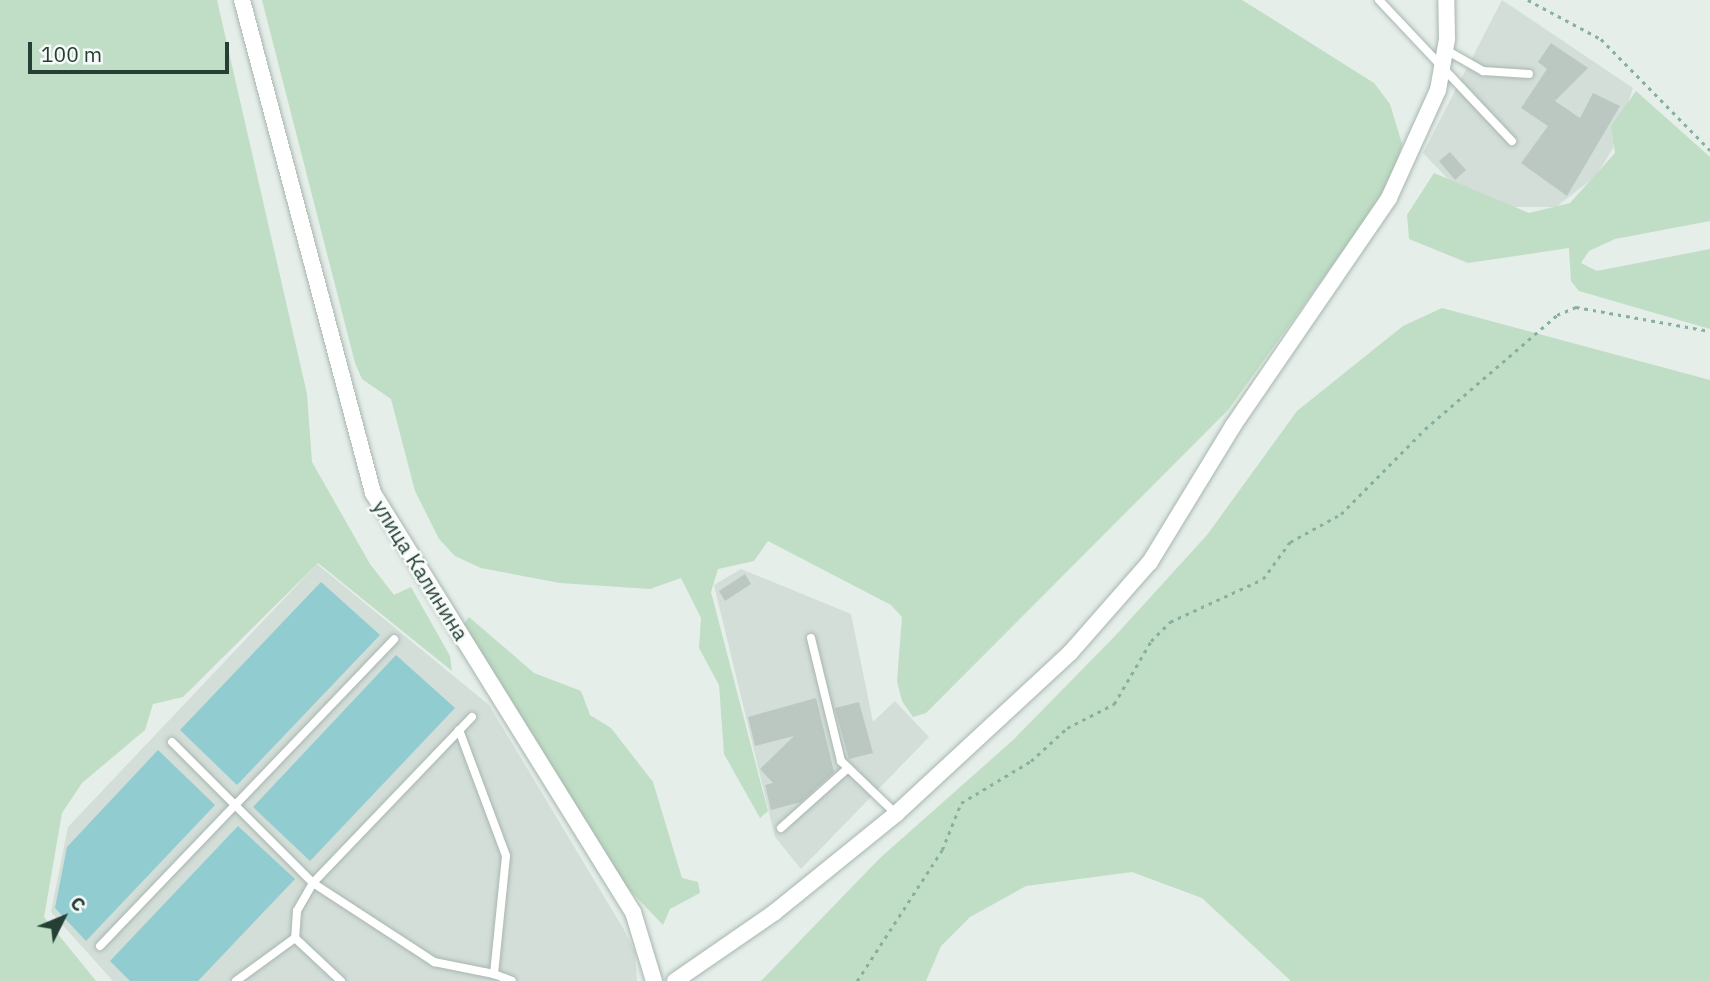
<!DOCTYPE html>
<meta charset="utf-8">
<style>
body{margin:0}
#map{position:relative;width:1710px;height:981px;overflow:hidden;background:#e5eee9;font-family:"IBM Plex Sans",sans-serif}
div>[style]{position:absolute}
.built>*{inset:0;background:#d3ded8}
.green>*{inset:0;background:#bfdec5}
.water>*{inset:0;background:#90ccd0}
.building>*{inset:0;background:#bbc8c2}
.path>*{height:2.5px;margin-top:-1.25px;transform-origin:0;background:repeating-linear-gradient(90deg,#87b09f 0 3.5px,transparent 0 8.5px)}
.roads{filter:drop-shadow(0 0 2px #a8b6af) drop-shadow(0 0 2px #a8b6af)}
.lane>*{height:8px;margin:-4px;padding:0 4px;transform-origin:4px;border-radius:4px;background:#fff}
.street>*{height:16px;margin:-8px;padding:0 8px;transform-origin:8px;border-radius:8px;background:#fff}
span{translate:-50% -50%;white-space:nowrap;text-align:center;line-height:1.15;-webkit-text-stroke:5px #f6faf8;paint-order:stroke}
.street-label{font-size:21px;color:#253f35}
.north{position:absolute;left:28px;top:883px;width:70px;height:70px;-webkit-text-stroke:5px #f6faf8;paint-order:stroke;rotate:47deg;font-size:19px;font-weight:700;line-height:28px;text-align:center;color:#253f35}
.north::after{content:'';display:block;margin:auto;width:24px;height:32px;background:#253f35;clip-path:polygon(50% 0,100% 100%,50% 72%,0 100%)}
.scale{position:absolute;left:28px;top:42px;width:201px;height:32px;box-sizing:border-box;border:4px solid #253f35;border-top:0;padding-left:9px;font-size:21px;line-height:24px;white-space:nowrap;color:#253f35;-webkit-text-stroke:5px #f6faf8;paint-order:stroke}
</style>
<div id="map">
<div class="built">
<i style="clip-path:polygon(1502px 0,1633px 88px,1613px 148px,1596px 176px,1556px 207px,1506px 207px,1448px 179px,1423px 153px)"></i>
<i style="clip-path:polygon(317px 564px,489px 705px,623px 928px,635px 952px,637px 981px,113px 981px,51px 912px,68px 827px)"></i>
<i style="clip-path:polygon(741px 569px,851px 614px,873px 722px,895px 701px,929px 737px,801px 869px,775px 837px,714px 585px)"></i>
</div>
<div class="green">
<i style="clip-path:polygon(0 0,217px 0,307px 394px,312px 462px,370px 564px,394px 595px,411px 587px,450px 656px,452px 671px,318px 563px,183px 697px,153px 704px,145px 730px,82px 783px,62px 813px,44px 917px,96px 981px,0 981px)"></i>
<i style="clip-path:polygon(262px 0,1242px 0,1374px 83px,1390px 104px,1402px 144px,1395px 172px,1360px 227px,1228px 410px,926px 713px,913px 717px,902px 701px,897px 681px,902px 617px,891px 605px,768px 541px,754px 561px,718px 569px,711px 592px,768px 811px,760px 818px,724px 754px,719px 685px,699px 648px,701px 618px,681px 578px,650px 589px,560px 583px,481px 568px,455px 556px,439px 539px,415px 491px,391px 399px,362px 379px,355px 363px)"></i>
<i style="clip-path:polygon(1636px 91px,1710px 157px,1710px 221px,1615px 239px,1589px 251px,1581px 263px,1597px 271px,1710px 249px,1710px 329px,1579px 291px,1571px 281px,1569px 248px,1468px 263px,1409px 239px,1407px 215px,1434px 173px,1529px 213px,1570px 203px,1615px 153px,1611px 126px)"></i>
<i style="clip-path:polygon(1442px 308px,1710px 380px,1710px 981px,1291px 981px,1202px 898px,1132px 872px,1026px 886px,970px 917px,941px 946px,926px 981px,761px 981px,880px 858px,1012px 741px,1115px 636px,1207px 535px,1297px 411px,1403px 326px)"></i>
<i style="clip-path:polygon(469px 617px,534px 673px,581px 691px,590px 715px,611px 728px,653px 782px,682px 878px,698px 882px,700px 893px,670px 909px,663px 925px,623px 883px,463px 625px)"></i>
</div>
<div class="water">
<i style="clip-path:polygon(321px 582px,380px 635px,237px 785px,180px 730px)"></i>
<i style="clip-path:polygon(396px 655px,455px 708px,310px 861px,253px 807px)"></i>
<i style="clip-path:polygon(158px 750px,215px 805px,86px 941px,55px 908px,67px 847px)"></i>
<i style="clip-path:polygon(238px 826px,295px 879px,198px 981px,130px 981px,110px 961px)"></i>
</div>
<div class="building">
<i style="clip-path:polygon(1551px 43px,1588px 68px,1555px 101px,1580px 118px,1593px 93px,1620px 106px,1567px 196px,1521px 163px,1548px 126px,1521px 108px,1547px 69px,1538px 62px)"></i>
<i style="clip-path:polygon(1450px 152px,1466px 170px,1455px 180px,1439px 161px)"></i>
<i style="clip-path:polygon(745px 574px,751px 584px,725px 601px,719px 591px)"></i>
<i style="clip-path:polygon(816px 698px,834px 772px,801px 802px,771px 810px,765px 785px,773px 783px,760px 769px,794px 736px,755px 746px,748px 717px)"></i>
<i style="clip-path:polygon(859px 702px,873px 753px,849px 759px,835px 708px)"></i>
</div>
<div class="path">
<i style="left:1528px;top:0;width:83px;rotate:28.1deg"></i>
<i style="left:1601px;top:39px;width:156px;rotate:45.5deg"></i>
<i style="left:857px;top:981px;width:156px;rotate:-57deg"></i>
<i style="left:942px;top:850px;width:51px;rotate:-68deg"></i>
<i style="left:961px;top:803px;width:82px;rotate:-31deg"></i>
<i style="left:1031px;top:761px;width:49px;rotate:-42.5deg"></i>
<i style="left:1067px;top:728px;width:53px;rotate:-27.1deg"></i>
<i style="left:1114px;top:704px;width:73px;rotate:-59.6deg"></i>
<i style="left:1151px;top:641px;width:27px;rotate:-45deg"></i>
<i style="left:1170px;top:622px;width:102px;rotate:-24.8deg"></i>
<i style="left:1263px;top:579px;width:46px;rotate:-53.9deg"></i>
<i style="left:1290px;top:542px;width:58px;rotate:-28.8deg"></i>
<i style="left:1341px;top:514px;width:120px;rotate:-45.3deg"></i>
<i style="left:1425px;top:429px;width:174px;rotate:-40.8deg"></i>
<i style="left:1557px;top:315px;width:21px;rotate:-23deg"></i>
<i style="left:1576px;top:307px;width:136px;rotate:10.2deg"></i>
</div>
<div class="roads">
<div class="lane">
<i style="left:1379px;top:0;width:194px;rotate:46.7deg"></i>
<i style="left:1446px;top:50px;width:43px;rotate:29.6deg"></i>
<i style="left:1483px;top:71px;width:46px;rotate:3.7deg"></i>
<i style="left:811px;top:638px;width:127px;rotate:76.3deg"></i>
<i style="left:841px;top:761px;width:76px;rotate:43.9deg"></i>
<i style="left:472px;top:717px;width:230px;rotate:133.8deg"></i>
<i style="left:313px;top:883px;width:145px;rotate:33.1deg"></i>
<i style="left:434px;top:962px;width:61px;rotate:11.3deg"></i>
<i style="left:459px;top:730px;width:134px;rotate:69.5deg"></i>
<i style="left:506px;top:856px;width:119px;rotate:95.8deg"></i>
<i style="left:494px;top:974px;width:19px;rotate:21deg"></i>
<i style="left:172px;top:742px;width:199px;rotate:45deg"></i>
<i style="left:313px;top:883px;width:32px;rotate:120deg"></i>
<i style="left:297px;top:911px;width:27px;rotate:94deg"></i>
<i style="left:295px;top:938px;width:63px;rotate:43.1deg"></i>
<i style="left:781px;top:828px;width:90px;rotate:-41.8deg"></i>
<i style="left:100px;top:946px;width:425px;rotate:-46.2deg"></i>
<i style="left:236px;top:981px;width:73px;rotate:-36.1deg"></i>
</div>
<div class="street">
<i style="left:242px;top:0;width:510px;rotate:75.12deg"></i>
<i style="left:373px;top:493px;width:493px;rotate:58.2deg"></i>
<i style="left:633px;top:912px;width:72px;rotate:73.1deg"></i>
<i style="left:675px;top:981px;width:121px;rotate:-34.6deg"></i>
<i style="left:775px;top:912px;width:156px;rotate:-39deg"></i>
<i style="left:896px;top:814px;width:237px;rotate:-42.8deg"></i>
<i style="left:1070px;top:653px;width:121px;rotate:-48.7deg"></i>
<i style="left:1150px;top:562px;width:159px;rotate:-58.6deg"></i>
<i style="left:1233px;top:426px;width:276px;rotate:-55.6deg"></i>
<i style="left:1389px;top:198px;width:119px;rotate:-65.6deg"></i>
<i style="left:1438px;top:90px;width:52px;rotate:-80deg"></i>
<i style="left:1447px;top:39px;width:39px;rotate:-91deg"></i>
</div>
</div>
<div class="street-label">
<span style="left:421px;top:570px;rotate:58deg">улица Калинина</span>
</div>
<div class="north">С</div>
<div class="scale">100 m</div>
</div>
